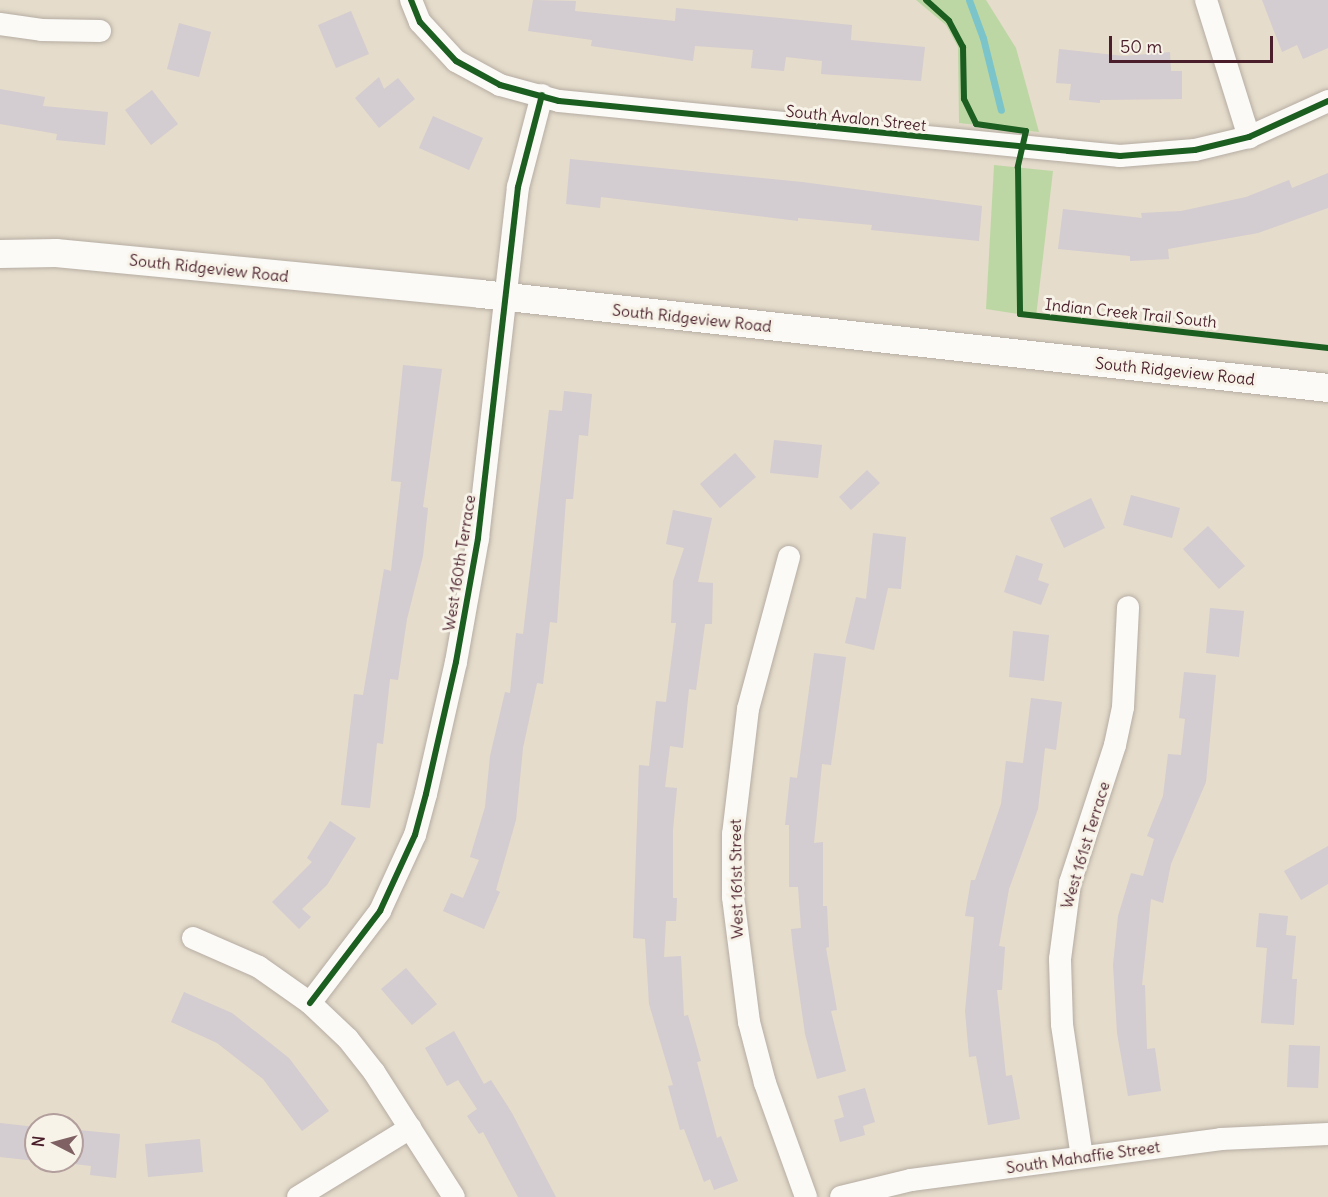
<!DOCTYPE html>
<style>
body{margin:0}
#map{position:relative;width:1328px;height:1197px;overflow:hidden;background:#e5dccb;font-family:Delius,sans-serif}
div>[style]{position:absolute}
.green>*{inset:0;background:#bdd7a4}
.stream>*{height:7px;margin:-3.5px;padding:0 3.5px;transform-origin:3.5px;border-radius:3.5px;background:#7bc4ca}
.building>*{inset:0;background:#d3ccd0}
.roads{filter:drop-shadow(0 0 2px #b6ada3) drop-shadow(0 0 2px #b6ada3)}
.minor>*{height:22px;margin:-11px;padding:0 11px;transform-origin:11px;border-radius:11px;background:#fbfaf7}
.major>*{height:28px;margin:-14px;padding:0 14px;transform-origin:14px;border-radius:14px;background:#fbfaf7}
.cycleway>*{height:6px;margin:-3px;padding:0 3px;transform-origin:3px;border-radius:3px;background:#1b5e20}
span{translate:-50% -50%;white-space:nowrap;text-align:center;line-height:1.15;-webkit-text-stroke:6px #f7f3e8;paint-order:stroke}
.street-label{font-size:16px;color:#4a1f2b}
.north{position:absolute;left:24px;top:1113px;width:60px;height:60px;box-sizing:border-box;background:#f7f3e8;border:2px solid #b29e9c;border-radius:50%;rotate:276deg;font-size:16px;font-weight:700;line-height:24px;text-align:center;color:#4a1f2b}
.north::after{content:'';display:block;margin:auto;width:21px;height:27px;background:#806163;clip-path:polygon(50% 0,100% 100%,50% 72%,0 100%)}
.scale{position:absolute;left:1109px;top:36px;width:164px;height:27px;box-sizing:border-box;border:3px solid #4a1f2b;border-top:0;padding-left:8px;font-size:18px;line-height:21px;white-space:nowrap;color:#4a1f2b;-webkit-text-stroke:4px #f7f3e8;paint-order:stroke}
</style>
<div id="map">
<div class="green">
<i style="clip-path:polygon(916px 0,986px 0,1016px 48px,1039px 132px,959px 123px,958px 47px,946px 25px)"></i>
<i style="clip-path:polygon(994px 165px,1053px 171px,1036px 317px,986px 309px)"></i>
</div>
<div class="stream">
<i style="left:969px;top:0;width:40px;rotate:69.8deg"></i>
<i style="left:983px;top:38px;width:74px;rotate:76deg"></i>
</div>
<div class="building">
<i style="clip-path:polygon(533px 0,576px 1px,575px 11px,675px 21px,676px 8px,852px 25px,851px 40px,925px 47px,921px 81px,821px 74px,822px 61px,786px 57px,784px 71px,751px 68px,753px 50px,695px 46px,693px 61px,591px 46px,592px 40px,528px 31px)"></i>
<i style="clip-path:polygon(1262px 0,1328px 0,1328px 48px,1303px 59px,1297px 45px,1282px 52px)"></i>
<i style="clip-path:polygon(351px 11px,369px 54px,336px 68px,318px 25px)"></i>
<i style="clip-path:polygon(179px 23px,211px 32px,199px 77px,167px 69px)"></i>
<i style="clip-path:polygon(1059px 49px,1124px 56px,1170px 52px,1171px 71px,1182px 71px,1182px 99px,1100px 100px,1100px 103px,1069px 100px,1071px 84px,1056px 83px)"></i>
<i style="clip-path:polygon(379px 77px,384px 89px,398px 78px,415px 99px,379px 128px,355px 98px)"></i>
<i style="clip-path:polygon(0 89px,45px 97px,43px 106px,108px 112px,105px 145px,56px 140px,57px 134px,0 124px)"></i>
<i style="clip-path:polygon(152px 90px,178px 124px,151px 145px,125px 110px)"></i>
<i style="clip-path:polygon(433px 116px,483px 138px,469px 170px,419px 148px)"></i>
<i style="clip-path:polygon(570px 159px,802px 182px,982px 206px,979px 241px,871px 230px,872px 225px,798px 218px,798px 221px,601px 197px,600px 208px,566px 204px)"></i>
<i style="clip-path:polygon(1328px 173px,1328px 208px,1258px 233px,1168px 249px,1169px 259px,1130px 261px,1130px 256px,1058px 249px,1063px 209px,1142px 218px,1141px 213px,1181px 211px,1246px 197px,1289px 180px,1292px 188px)"></i>
<i style="clip-path:polygon(403px 365px,442px 369px,423px 507px,428px 508px,423px 556px,407px 619px,398px 680px,390px 679px,383px 744px,377px 743px,370px 808px,341px 805px,354px 694px,363px 695px,384px 569px,391px 571px,401px 482px,391px 481px)"></i>
<i style="clip-path:polygon(564px 391px,592px 394px,588px 436px,579px 435px,573px 499px,566px 499px,557px 623px,550px 622px,543px 684px,537px 683px,523px 748px,516px 820px,496px 890px,500px 892px,484px 929px,443px 911px,451px 893px,463px 898px,479px 860px,470px 857px,485px 807px,490px 756px,505px 692px,510px 693px,516px 633px,523px 634px,549px 410px,562px 411px)"></i>
<i style="clip-path:polygon(774px 440px,822px 445px,818px 478px,770px 473px)"></i>
<i style="clip-path:polygon(735px 453px,756px 477px,720px 508px,700px 484px)"></i>
<i style="clip-path:polygon(867px 470px,880px 483px,851px 510px,839px 497px)"></i>
<i style="clip-path:polygon(1131px 495px,1180px 508px,1172px 538px,1123px 525px)"></i>
<i style="clip-path:polygon(1091px 498px,1105px 528px,1064px 548px,1050px 518px)"></i>
<i style="clip-path:polygon(673px 510px,712px 518px,698px 582px,713px 583px,712px 624px,705px 624px,696px 690px,689px 689px,683px 748px,670px 746px,665px 787px,677px 788px,673px 830px,673px 898px,677px 898px,676px 921px,666px 921px,664px 957px,681px 956px,684px 1016px,688px 1015px,701px 1061px,697px 1062px,717px 1138px,721px 1136px,738px 1181px,714px 1190px,710px 1179px,704px 1182px,684px 1129px,680px 1130px,668px 1086px,673px 1085px,649px 1004px,645px 939px,633px 938px,639px 765px,649px 766px,656px 701px,666px 702px,676px 623px,671px 623px,673px 581px,684px 548px,666px 544px)"></i>
<i style="clip-path:polygon(1208px 526px,1245px 566px,1219px 589px,1183px 549px)"></i>
<i style="clip-path:polygon(873px 533px,906px 537px,901px 589px,888px 588px,874px 650px,845px 643px,856px 597px,866px 599px)"></i>
<i style="clip-path:polygon(1016px 555px,1043px 564px,1038px 580px,1049px 584px,1041px 605px,1004px 592px)"></i>
<i style="clip-path:polygon(1210px 608px,1244px 611px,1239px 657px,1206px 653px)"></i>
<i style="clip-path:polygon(1013px 631px,1049px 635px,1044px 681px,1009px 677px)"></i>
<i style="clip-path:polygon(814px 653px,846px 657px,831px 765px,822px 764px,814px 843px,823px 842px,823px 906px,827px 906px,829px 947px,826px 948px,837px 1010px,831px 1011px,846px 1071px,817px 1079px,805px 1034px,793px 949px,791px 929px,801px 928px,798px 887px,789px 887px,789px 825px,785px 825px,790px 777px,797px 778px)"></i>
<i style="clip-path:polygon(1184px 672px,1216px 675px,1206px 782px,1171px 864px,1163px 903px,1151px 899px,1142px 985px,1145px 985px,1147px 1049px,1155px 1048px,1161px 1091px,1128px 1096px,1117px 1033px,1113px 965px,1118px 916px,1131px 873px,1143px 876px,1154px 839px,1147px 836px,1163px 796px,1168px 754px,1181px 755px,1185px 719px,1179px 718px)"></i>
<i style="clip-path:polygon(1031px 698px,1062px 702px,1056px 750px,1045px 748px,1038px 809px,1009px 889px,999px 946px,1005px 947px,1002px 990px,997px 990px,1006px 1076px,1012px 1075px,1020px 1119px,988px 1125px,976px 1056px,969px 1057px,965px 1011px,974px 917px,965px 916px,971px 880px,975px 880px,1001px 804px,1006px 761px,1023px 763px)"></i>
<i style="clip-path:polygon(330px 821px,356px 838px,327px 885px,302px 909px,311px 917px,299px 929px,272px 902px,312px 862px,307px 858px)"></i>
<i style="clip-path:polygon(1328px 846px,1328px 884px,1301px 900px,1284px 871px)"></i>
<i style="clip-path:polygon(1259px 913px,1288px 916px,1286px 935px,1296px 936px,1292px 979px,1297px 979px,1294px 1025px,1261px 1023px,1267px 948px,1256px 947px)"></i>
<i style="clip-path:polygon(406px 968px,437px 1004px,412px 1025px,381px 989px)"></i>
<i style="clip-path:polygon(184px 992px,232px 1013px,289px 1058px,329px 1111px,302px 1131px,263px 1079px,217px 1043px,171px 1022px)"></i>
<i style="clip-path:polygon(454px 1031px,484px 1084px,491px 1080px,512px 1113px,556px 1197px,518px 1197px,483px 1132px,479px 1134px,467px 1116px,477px 1109px,458px 1080px,447px 1086px,425px 1048px)"></i>
<i style="clip-path:polygon(1289px 1045px,1320px 1046px,1318px 1088px,1287px 1087px)"></i>
<i style="clip-path:polygon(865px 1088px,875px 1122px,863px 1126px,865px 1135px,840px 1142px,834px 1120px,844px 1117px,838px 1096px)"></i>
<i style="clip-path:polygon(0 1123px,36px 1127px,36px 1161px,0 1157px)"></i>
<i style="clip-path:polygon(78px 1130px,120px 1134px,116px 1178px,90px 1175px,91px 1166px,74px 1164px)"></i>
<i style="clip-path:polygon(200px 1139px,203px 1172px,148px 1177px,145px 1144px)"></i>
</div>
<div class="roads">
<div class="minor">
<i style="left:411px;top:0;width:24px;rotate:68deg"></i>
<i style="left:420px;top:22px;width:53px;rotate:47.3deg"></i>
<i style="left:456px;top:61px;width:50px;rotate:28.6deg"></i>
<i style="left:500px;top:85px;width:61px;rotate:15.2deg"></i>
<i style="left:559px;top:101px;width:564px;rotate:5.6deg"></i>
<i style="left:1120px;top:156px;width:75px;rotate:-4.6deg"></i>
<i style="left:1195px;top:150px;width:56px;rotate:-13.5deg"></i>
<i style="left:1249px;top:137px;width:87px;rotate:-24.5deg"></i>
<i style="left:1206px;top:0;width:144px;rotate:72.6deg"></i>
<i style="left:0;top:24px;width:42px;rotate:8.1deg"></i>
<i style="left:42px;top:30px;width:58px;rotate:1deg"></i>
<i style="left:789px;top:557px;width:157px;rotate:105.1deg"></i>
<i style="left:748px;top:709px;width:126px;rotate:96.8deg"></i>
<i style="left:733px;top:834px;width:63px;rotate:90deg"></i>
<i style="left:733px;top:897px;width:126px;rotate:82.7deg"></i>
<i style="left:749px;top:1022px;width:63px;rotate:75.3deg"></i>
<i style="left:765px;top:1083px;width:121px;rotate:70.2deg"></i>
<i style="left:193px;top:938px;width:72px;rotate:23.7deg"></i>
<i style="left:259px;top:967px;width:62px;rotate:35.2deg"></i>
<i style="left:310px;top:1003px;width:52px;rotate:43.5deg"></i>
<i style="left:348px;top:1039px;width:42px;rotate:51.8deg"></i>
<i style="left:374px;top:1072px;width:148px;rotate:57.4deg"></i>
<i style="left:310px;top:1003px;width:116px;rotate:-52.7deg"></i>
<i style="left:380px;top:911px;width:84px;rotate:-65.3deg"></i>
<i style="left:415px;top:835px;width:42px;rotate:-75deg"></i>
<i style="left:426px;top:794px;width:135px;rotate:-77.2deg"></i>
<i style="left:456px;top:662px;width:126px;rotate:-79.9deg"></i>
<i style="left:478px;top:538px;width:353px;rotate:-83.5deg"></i>
<i style="left:518px;top:187px;width:95px;rotate:-75.4deg"></i>
<i style="left:1082px;top:1157px;width:134px;rotate:-98.6deg"></i>
<i style="left:1062px;top:1024px;width:65px;rotate:-91.8deg"></i>
<i style="left:1060px;top:959px;width:77px;rotate:-82.5deg"></i>
<i style="left:1070px;top:883px;width:145px;rotate:-71.9deg"></i>
<i style="left:1115px;top:745px;width:39px;rotate:-78deg"></i>
<i style="left:1123px;top:707px;width:100px;rotate:-87.1deg"></i>
<i style="left:298px;top:1197px;width:132px;rotate:-31.6deg"></i>
<i style="left:841px;top:1197px;width:72px;rotate:-13.7deg"></i>
<i style="left:911px;top:1180px;width:313px;rotate:-7.5deg"></i>
<i style="left:1221px;top:1139px;width:107px;rotate:-2.7deg"></i>
</div>
<div class="major">
<i style="left:0;top:254px;width:56px;rotate:-1deg"></i>
<i style="left:56px;top:253px;width:427px;rotate:5.5deg"></i>
<i style="left:481px;top:294px;width:852px;rotate:6.33deg"></i>
</div>
</div>
<div class="cycleway">
<i style="left:411px;top:0;width:24px;rotate:68deg"></i>
<i style="left:420px;top:22px;width:53px;rotate:47.3deg"></i>
<i style="left:456px;top:61px;width:50px;rotate:28.6deg"></i>
<i style="left:500px;top:85px;width:61px;rotate:15.2deg"></i>
<i style="left:559px;top:101px;width:564px;rotate:5.6deg"></i>
<i style="left:1120px;top:156px;width:75px;rotate:-4.6deg"></i>
<i style="left:1195px;top:150px;width:56px;rotate:-13.5deg"></i>
<i style="left:1249px;top:137px;width:87px;rotate:-24.5deg"></i>
<i style="left:926px;top:0;width:31px;rotate:42deg"></i>
<i style="left:949px;top:21px;width:30px;rotate:62deg"></i>
<i style="left:963px;top:47px;width:52px;rotate:88.9deg"></i>
<i style="left:964px;top:99px;width:28px;rotate:64deg"></i>
<i style="left:976px;top:124px;width:50px;rotate:8deg"></i>
<i style="left:1026px;top:131px;width:37px;rotate:103deg"></i>
<i style="left:1018px;top:167px;width:147px;rotate:89.2deg"></i>
<i style="left:1020px;top:314px;width:310px;rotate:6.3deg"></i>
<i style="left:310px;top:1003px;width:116px;rotate:-52.7deg"></i>
<i style="left:380px;top:911px;width:84px;rotate:-65.3deg"></i>
<i style="left:415px;top:835px;width:42px;rotate:-75deg"></i>
<i style="left:426px;top:794px;width:135px;rotate:-77.2deg"></i>
<i style="left:456px;top:662px;width:126px;rotate:-79.9deg"></i>
<i style="left:478px;top:538px;width:353px;rotate:-83.5deg"></i>
<i style="left:518px;top:187px;width:95px;rotate:-75.4deg"></i>
</div>
<div class="street-label">
<span style="left:856px;top:118px;rotate:6deg">South Avalon Street</span>
<span style="left:209px;top:268px;rotate:6deg">South Ridgeview Road</span>
<span style="left:1131px;top:313px;rotate:6deg">Indian Creek Trail South</span>
<span style="left:692px;top:318px;rotate:6deg">South Ridgeview Road</span>
<span style="left:1175px;top:371px;rotate:6deg">South Ridgeview Road</span>
<span style="left:459px;top:563px;rotate:-81deg">West 160th Terrace</span>
<span style="left:1085px;top:845px;rotate:-73deg">West 161st Terrace</span>
<span style="left:736px;top:879px;rotate:-91deg">West 161st Street</span>
<span style="left:1083px;top:1157px;rotate:-8deg">South Mahaffie Street</span>
</div>
<div class="north">N</div>
<div class="scale">50 m</div>
</div>
